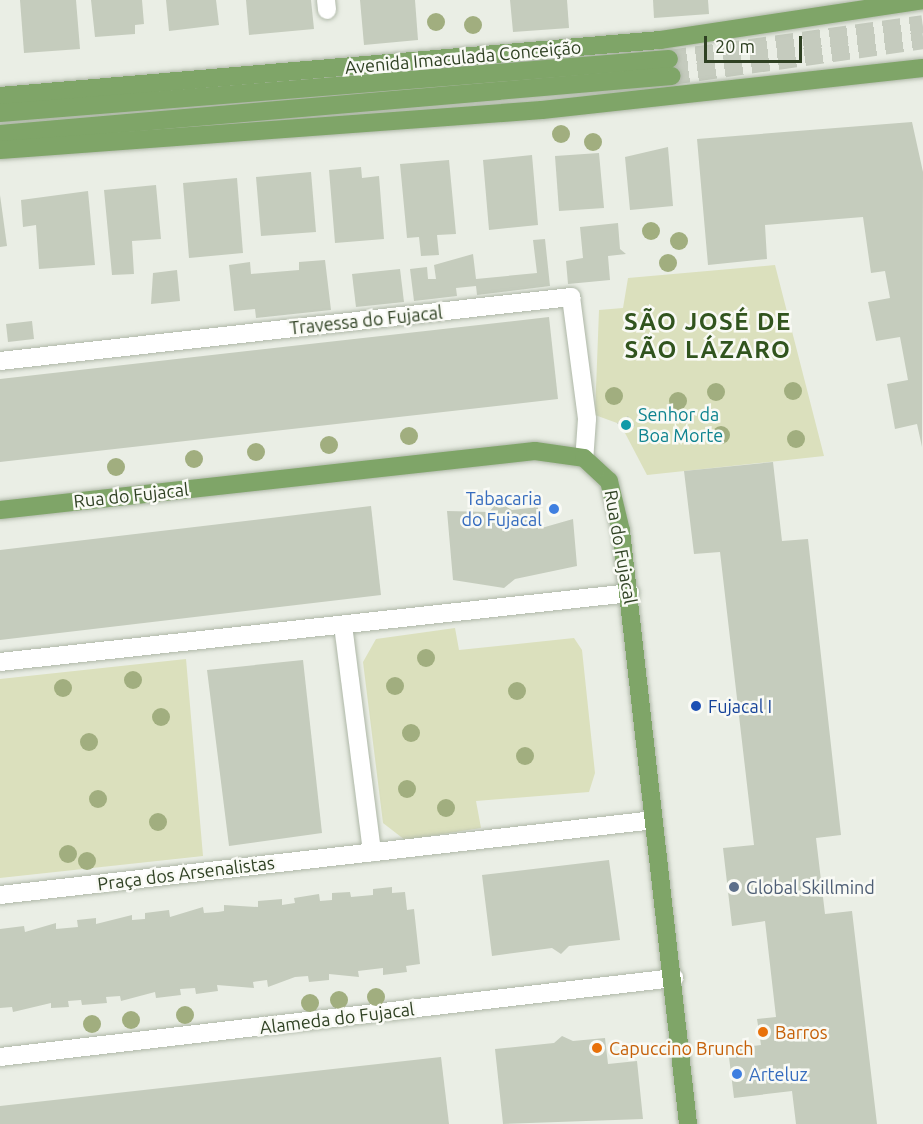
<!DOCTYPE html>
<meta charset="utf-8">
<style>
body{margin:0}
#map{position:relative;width:923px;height:1124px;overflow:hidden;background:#eaeee5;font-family:Ubuntu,sans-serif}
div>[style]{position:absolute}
.green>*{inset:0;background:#dbe0bd}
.building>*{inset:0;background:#c5ccbd}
.major-tunnel>*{height:18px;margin-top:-9px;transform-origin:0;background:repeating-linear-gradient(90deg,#c5cbbe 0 18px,transparent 0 27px)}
.roads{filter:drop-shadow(0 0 2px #aeb7a7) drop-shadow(0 0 2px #aeb7a7)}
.minor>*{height:18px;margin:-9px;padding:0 9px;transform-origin:9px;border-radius:9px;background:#fff}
.major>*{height:18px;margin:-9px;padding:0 9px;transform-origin:9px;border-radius:9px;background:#7fa568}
.trees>*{width:18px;height:18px;margin:-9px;border-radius:50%;background:#a1ae7f}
.dots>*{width:16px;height:16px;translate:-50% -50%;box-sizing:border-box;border:3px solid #f9faf5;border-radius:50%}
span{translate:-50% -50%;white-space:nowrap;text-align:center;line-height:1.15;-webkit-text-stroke:5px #f9faf5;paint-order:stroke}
.street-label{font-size:18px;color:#2f4123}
.culture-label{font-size:18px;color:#0d838f}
.left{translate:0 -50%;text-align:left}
.shop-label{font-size:18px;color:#366cbe}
.right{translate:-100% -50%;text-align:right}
.transit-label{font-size:18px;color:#164399}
.service-label{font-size:18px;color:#4e5e75}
.food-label{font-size:18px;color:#c56008}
.district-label{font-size:24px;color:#31541e;font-weight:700;letter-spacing:1.5px}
.scale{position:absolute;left:704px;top:36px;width:98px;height:27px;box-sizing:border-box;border:3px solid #2f4123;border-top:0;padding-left:8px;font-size:18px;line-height:21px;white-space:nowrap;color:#2f4123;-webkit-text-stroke:4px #f9faf5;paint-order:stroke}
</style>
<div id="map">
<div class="green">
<i style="clip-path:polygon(775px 265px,824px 456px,647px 475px,625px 433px,635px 426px,628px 417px,617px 423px,595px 415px,599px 310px,623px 308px,628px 278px)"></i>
<i style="clip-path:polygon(455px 628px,459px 650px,574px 638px,582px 650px,595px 773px,589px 792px,476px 801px,481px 828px,405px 840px,383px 823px,363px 662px,376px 639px)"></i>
<i style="clip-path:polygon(186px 659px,203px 856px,0 878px,0 679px)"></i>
</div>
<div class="building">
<i style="clip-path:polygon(20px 0,76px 0,80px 49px,24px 53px)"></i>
<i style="clip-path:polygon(91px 0,142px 0,144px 24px,135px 25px,135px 34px,95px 37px)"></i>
<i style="clip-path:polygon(166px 0,216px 0,219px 25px,169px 31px)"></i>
<i style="clip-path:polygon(246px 0,311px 0,314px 29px,249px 35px)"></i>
<i style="clip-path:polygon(360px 0,415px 0,418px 40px,364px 45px)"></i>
<i style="clip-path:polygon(510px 0,567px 0,569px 28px,513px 32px)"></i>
<i style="clip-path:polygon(653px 0,708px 0,709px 14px,654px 18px)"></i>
<i style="clip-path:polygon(912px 122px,923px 172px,922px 447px,917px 424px,895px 429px,887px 384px,908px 380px,900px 337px,876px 341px,868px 302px,890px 298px,885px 271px,871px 273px,863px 217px,765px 225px,767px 259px,708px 265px,697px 139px)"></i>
<i style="clip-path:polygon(668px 147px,673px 206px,630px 210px,625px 157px)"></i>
<i style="clip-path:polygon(599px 153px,604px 208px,559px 211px,555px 156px)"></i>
<i style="clip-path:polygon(532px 155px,538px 225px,489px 230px,483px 160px)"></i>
<i style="clip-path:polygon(449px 160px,456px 234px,437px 235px,439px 255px,421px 256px,419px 237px,407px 238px,400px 164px)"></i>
<i style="clip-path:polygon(361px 167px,362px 178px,379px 176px,384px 239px,335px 243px,329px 170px)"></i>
<i style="clip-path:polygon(311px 172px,316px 232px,261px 236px,256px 177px)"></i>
<i style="clip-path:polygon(237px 178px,243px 253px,189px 258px,183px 183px)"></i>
<i style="clip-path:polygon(156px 185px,161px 239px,132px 241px,134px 274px,112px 275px,104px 190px)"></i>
<i style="clip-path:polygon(88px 191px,95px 265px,39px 269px,36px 225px,23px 227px,21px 200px)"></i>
<i style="clip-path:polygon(0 195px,7px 246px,0 247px)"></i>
<i style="clip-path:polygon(618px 223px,620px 249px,626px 254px,608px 256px,610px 280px,568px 284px,566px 261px,583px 258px,580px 227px)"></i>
<i style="clip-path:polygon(545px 239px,550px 286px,477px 295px,476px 286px,456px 288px,457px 296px,414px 301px,410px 269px,427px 267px,428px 279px,436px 279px,434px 265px,473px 254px,476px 279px,537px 273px,533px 240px)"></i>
<i style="clip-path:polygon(325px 260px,331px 310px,256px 318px,255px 309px,234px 311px,229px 265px,250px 262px,251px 274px,299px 270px,299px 262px)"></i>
<i style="clip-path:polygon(400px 269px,404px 302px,356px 307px,352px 274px)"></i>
<i style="clip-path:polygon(177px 270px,180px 301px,151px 304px,153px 273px)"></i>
<i style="clip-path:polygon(549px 317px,558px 399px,0 462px,0 379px)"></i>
<i style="clip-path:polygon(32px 321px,34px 339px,8px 342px,6px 324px)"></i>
<i style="clip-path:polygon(628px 416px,635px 426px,625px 433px,617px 423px)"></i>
<i style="clip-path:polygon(773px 462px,782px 541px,808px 539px,841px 835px,816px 838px,825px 914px,852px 911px,877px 1124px,796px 1124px,792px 1091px,734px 1098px,728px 1049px,761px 1045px,757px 1019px,776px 1017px,765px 921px,732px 926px,723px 848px,754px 845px,720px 552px,694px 554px,684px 471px)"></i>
<i style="clip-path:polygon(498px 502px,512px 510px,538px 507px,538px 529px,573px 519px,577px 566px,515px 579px,504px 588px,453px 580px,447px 511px,489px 512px)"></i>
<i style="clip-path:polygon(371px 506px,381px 595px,0 640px,0 550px)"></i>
<i style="clip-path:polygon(303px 660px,322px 833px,229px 846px,207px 670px)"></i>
<i style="clip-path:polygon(609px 860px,620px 940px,569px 946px,561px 954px,552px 948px,492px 956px,482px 875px)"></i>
<i style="clip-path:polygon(392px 887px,392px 893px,405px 892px,407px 910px,414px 909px,420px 964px,406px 966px,407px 972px,383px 975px,383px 968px,358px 971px,359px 977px,329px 974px,329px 980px,309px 982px,308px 976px,295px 977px,268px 987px,267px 980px,253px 982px,254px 988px,217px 985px,218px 991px,196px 994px,195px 988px,180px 989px,181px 995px,156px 998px,155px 992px,121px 1001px,120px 996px,106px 997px,107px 1003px,82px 1005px,81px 1000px,68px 1001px,69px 1007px,51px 1008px,51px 1003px,13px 1012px,12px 1007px,0 1008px,0 929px,24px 926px,25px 932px,56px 923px,56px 929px,78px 927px,77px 920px,96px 918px,96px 924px,132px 915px,132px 920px,145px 919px,145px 913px,169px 910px,170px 917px,203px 907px,204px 913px,218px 912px,224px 911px,224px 905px,258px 907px,258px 901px,282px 899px,282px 905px,295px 903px,294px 898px,319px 894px,320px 901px,332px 900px,332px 893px,350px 892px,351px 897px,373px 895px,373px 889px)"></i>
<i style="clip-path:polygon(562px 1036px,573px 1041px,605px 1038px,608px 1064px,637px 1061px,643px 1119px,503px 1124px,495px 1049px,554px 1043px)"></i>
<i style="clip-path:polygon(441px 1057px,449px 1124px,0 1124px,0 1106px)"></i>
</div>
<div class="major-tunnel">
<i style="left:669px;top:59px;width:256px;rotate:-7.8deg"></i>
<i style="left:671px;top:76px;width:255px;rotate:-8.1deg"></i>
</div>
<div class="roads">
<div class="minor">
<i style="left:326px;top:0;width:10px;rotate:84deg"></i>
<i style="left:0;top:361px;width:575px;rotate:-6.4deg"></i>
<i style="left:571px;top:297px;width:123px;rotate:82.5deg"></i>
<i style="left:587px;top:419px;width:39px;rotate:94deg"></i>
<i style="left:343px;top:625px;width:229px;rotate:82.7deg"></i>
<i style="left:0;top:662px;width:634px;rotate:-6.25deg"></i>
<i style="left:0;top:895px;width:658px;rotate:-6.54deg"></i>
<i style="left:0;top:1057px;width:679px;rotate:-6.69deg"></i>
</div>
<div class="major">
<i style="left:0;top:96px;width:662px;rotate:-4.85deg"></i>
<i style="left:660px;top:40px;width:266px;rotate:-8.6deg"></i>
<i style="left:0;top:113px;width:671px;rotate:-4.61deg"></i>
<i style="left:0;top:134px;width:674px;rotate:-4.94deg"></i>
<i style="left:0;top:150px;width:543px;rotate:-4.22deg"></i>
<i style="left:542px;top:110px;width:383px;rotate:-6.3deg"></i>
<i style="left:0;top:510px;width:538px;rotate:-6.29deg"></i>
<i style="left:535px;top:451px;width:49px;rotate:8.1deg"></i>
<i style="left:584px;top:458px;width:34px;rotate:43deg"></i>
<i style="left:609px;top:481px;width:51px;rotate:76.5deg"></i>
<i style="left:621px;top:531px;width:597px;rotate:83.55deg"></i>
</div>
</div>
<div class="trees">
<i style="left:436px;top:22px"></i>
<i style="left:473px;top:25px"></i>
<i style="left:561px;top:134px"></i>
<i style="left:593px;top:142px"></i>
<i style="left:651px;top:231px"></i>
<i style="left:679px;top:241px"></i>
<i style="left:668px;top:263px"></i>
<i style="left:793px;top:391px"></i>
<i style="left:716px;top:392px"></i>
<i style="left:614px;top:396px"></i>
<i style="left:678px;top:401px"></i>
<i style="left:721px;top:435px"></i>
<i style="left:409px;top:436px"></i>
<i style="left:796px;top:439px"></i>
<i style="left:329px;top:445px"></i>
<i style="left:256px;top:452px"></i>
<i style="left:194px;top:459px"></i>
<i style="left:116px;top:467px"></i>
<i style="left:426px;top:658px"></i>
<i style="left:133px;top:680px"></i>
<i style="left:395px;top:686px"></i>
<i style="left:63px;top:688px"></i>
<i style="left:517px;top:691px"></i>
<i style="left:161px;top:717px"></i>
<i style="left:411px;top:733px"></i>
<i style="left:89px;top:742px"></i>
<i style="left:525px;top:756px"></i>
<i style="left:407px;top:789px"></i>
<i style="left:98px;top:799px"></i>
<i style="left:446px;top:808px"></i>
<i style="left:158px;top:822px"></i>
<i style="left:68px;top:854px"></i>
<i style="left:87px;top:861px"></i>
<i style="left:376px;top:997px"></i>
<i style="left:339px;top:1000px"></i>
<i style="left:310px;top:1003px"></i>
<i style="left:185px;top:1015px"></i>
<i style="left:131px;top:1020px"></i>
<i style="left:92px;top:1024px"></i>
</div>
<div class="dots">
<i style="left:626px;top:425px;background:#0f9aa8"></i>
<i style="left:554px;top:509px;background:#3f7fe0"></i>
<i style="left:696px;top:706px;background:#1a4fb4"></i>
<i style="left:734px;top:887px;background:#5c6f8a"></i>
<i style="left:763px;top:1032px;background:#e8710a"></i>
<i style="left:597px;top:1048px;background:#e8710a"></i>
<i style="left:737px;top:1074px;background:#3f7fe0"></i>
</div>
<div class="street-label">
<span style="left:463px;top:57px;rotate:-5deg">Avenida Imaculada Conceição</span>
<span style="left:366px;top:320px;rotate:-6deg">Travessa do Fujacal</span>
<span style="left:131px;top:495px;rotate:-6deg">Rua do Fujacal</span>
<span style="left:621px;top:547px;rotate:80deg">Rua do Fujacal</span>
<span style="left:186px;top:873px;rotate:-7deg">Praça dos Arsenalistas</span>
<span style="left:337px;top:1018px;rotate:-7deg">Alameda do Fujacal</span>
</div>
<div class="culture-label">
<span class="left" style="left:638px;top:425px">Senhor da<br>Boa Morte</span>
</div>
<div class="shop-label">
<span class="right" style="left:542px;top:509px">Tabacaria<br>do Fujacal</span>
<span class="left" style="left:749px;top:1074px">Arteluz</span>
</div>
<div class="transit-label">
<span class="left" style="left:708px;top:706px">Fujacal I</span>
</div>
<div class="service-label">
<span class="left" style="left:746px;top:887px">Global Skillmind</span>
</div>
<div class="food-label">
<span class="left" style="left:775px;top:1032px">Barros</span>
<span class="left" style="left:609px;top:1048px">Capuccino Brunch</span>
</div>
<div class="district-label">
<span style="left:708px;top:336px">SÃO JOSÉ DE<br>SÃO LÁZARO</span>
</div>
<div class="scale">20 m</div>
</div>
